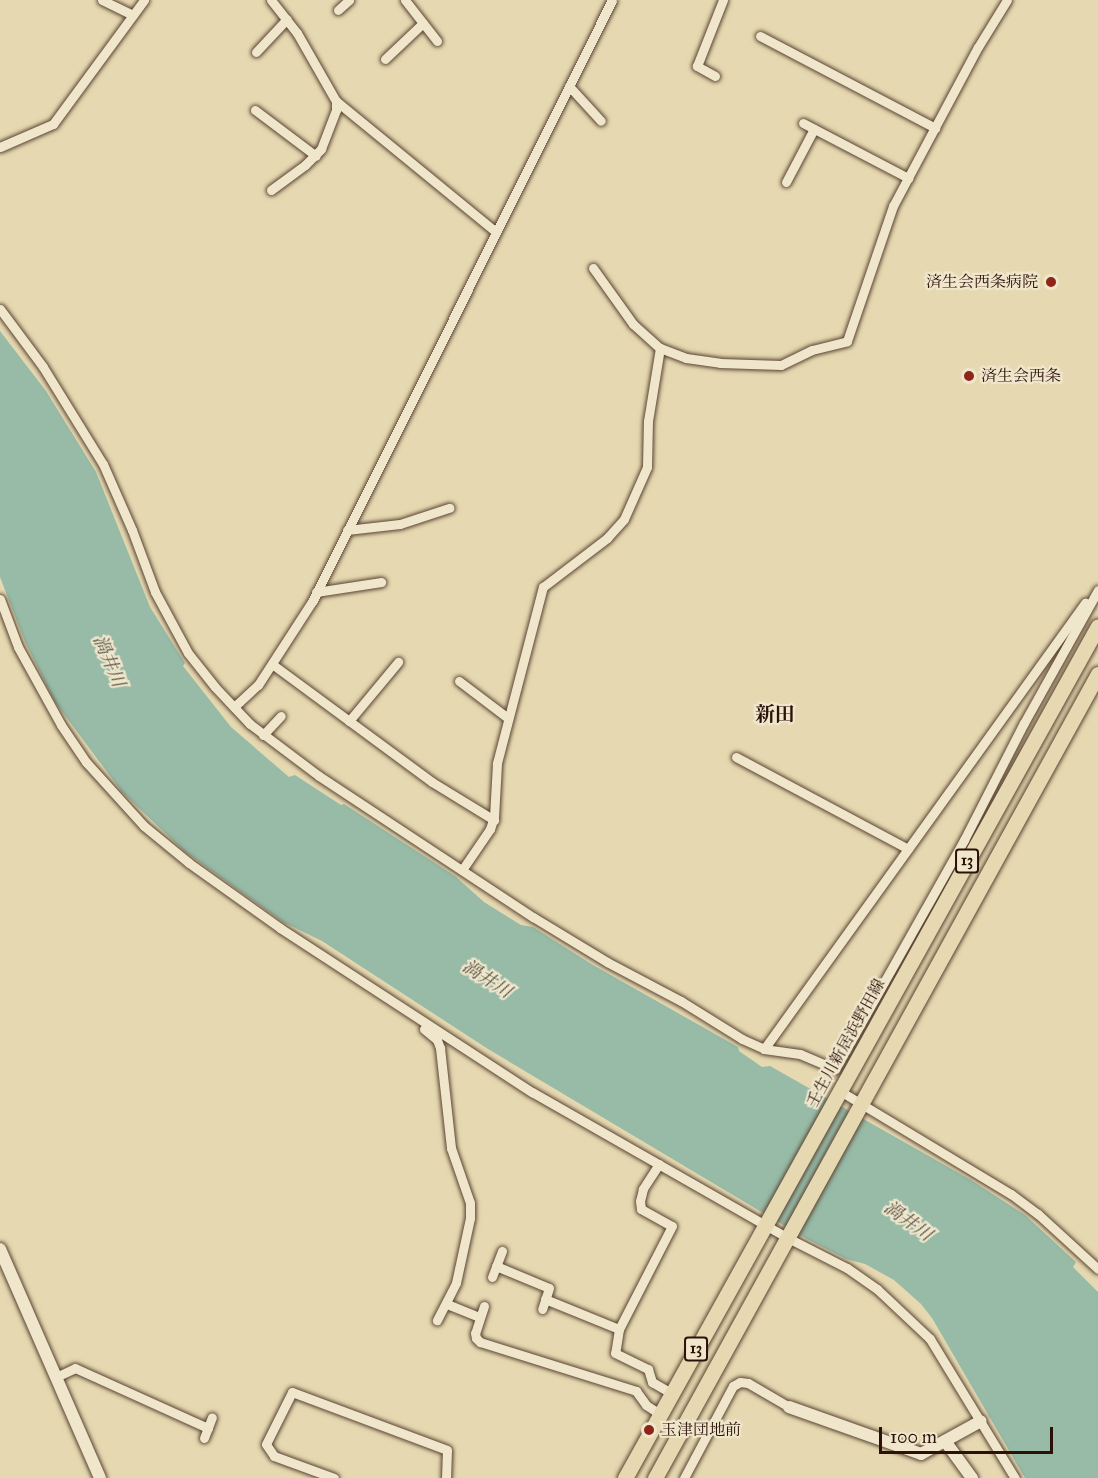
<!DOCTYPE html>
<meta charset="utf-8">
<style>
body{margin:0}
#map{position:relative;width:1098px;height:1478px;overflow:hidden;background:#e6d9b1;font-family:"IM FELL Great Primer","Noto Serif JP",serif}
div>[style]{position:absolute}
.water>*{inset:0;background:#97bba7}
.roads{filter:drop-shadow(0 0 2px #5a4433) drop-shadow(0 0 2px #5a4433)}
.minor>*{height:9px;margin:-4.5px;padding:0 4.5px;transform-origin:4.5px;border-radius:4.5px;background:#efe6cc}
.tertiary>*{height:12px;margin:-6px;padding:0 6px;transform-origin:6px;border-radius:6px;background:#efe6cc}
.primary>*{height:15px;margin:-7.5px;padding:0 7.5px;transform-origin:7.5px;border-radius:7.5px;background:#e6d9b1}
.dots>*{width:16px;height:16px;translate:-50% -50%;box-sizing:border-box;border:3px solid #efe6cc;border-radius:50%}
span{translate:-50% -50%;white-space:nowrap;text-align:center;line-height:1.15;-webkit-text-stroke:4.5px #efe6cc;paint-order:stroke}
.shield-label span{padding:2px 4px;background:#efe6cc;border:2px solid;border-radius:4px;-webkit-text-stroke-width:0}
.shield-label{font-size:15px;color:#2b1209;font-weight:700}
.poi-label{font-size:16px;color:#2b1209}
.right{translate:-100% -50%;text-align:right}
.left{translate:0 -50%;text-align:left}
.street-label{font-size:16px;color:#2b1209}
.water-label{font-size:18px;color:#514d40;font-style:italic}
.quarter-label{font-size:20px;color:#2b1209;font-weight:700}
.scale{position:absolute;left:879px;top:1427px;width:174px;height:27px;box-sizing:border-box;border:3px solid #2b1209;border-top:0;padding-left:8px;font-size:18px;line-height:21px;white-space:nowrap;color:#2b1209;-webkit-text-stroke:4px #efe6cc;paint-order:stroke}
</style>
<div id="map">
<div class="water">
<i style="clip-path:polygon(0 331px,46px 391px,96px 472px,150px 607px,185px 663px,183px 666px,231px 727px,268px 759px,289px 777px,295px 775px,341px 805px,344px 804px,455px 876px,484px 902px,521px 925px,533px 927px,593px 965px,738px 1047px,739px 1051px,762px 1067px,770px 1066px,971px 1180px,1025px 1215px,1076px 1262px,1073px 1267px,1098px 1292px,1098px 1478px,1025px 1478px,932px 1318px,921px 1304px,894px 1280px,865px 1264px,846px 1259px,807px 1239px,488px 1049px,322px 941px,283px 922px,184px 851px,122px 792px,55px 702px,25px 642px,0 577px)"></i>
</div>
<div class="roads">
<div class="minor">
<i style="left:102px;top:0;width:34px;rotate:26deg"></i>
<i style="left:271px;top:0;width:42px;rotate:51.8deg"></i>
<i style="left:297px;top:33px;width:78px;rotate:60.2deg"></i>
<i style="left:336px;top:101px;width:207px;rotate:39.3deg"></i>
<i style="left:405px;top:0;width:52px;rotate:52deg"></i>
<i style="left:338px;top:10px;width:15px;rotate:-42deg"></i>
<i style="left:760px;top:36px;width:198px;rotate:27.7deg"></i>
<i style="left:256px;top:52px;width:45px;rotate:-46.8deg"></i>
<i style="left:385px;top:59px;width:52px;rotate:-43.5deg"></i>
<i style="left:715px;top:76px;width:21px;rotate:-151deg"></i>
<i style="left:697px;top:66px;width:71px;rotate:-68.5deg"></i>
<i style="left:569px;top:86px;width:47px;rotate:47.6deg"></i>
<i style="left:255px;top:110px;width:76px;rotate:37deg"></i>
<i style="left:803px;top:123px;width:119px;rotate:27.6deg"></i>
<i style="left:0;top:147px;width:58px;rotate:-23.5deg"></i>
<i style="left:53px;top:124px;width:154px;rotate:-53.7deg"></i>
<i style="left:786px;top:182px;width:60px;rotate:-62.2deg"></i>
<i style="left:271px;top:190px;width:42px;rotate:-36.3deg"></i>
<i style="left:305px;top:165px;width:23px;rotate:-45deg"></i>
<i style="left:321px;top:149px;width:42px;rotate:-69deg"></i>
<i style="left:336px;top:110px;width:9px;rotate:-90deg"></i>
<i style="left:593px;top:268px;width:69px;rotate:54.5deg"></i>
<i style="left:633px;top:324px;width:36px;rotate:42deg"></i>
<i style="left:660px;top:348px;width:28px;rotate:21deg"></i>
<i style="left:686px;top:358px;width:34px;rotate:8deg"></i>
<i style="left:720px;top:363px;width:61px;rotate:1.9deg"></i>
<i style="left:781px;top:365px;width:34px;rotate:-26deg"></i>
<i style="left:812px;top:350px;width:36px;rotate:-14deg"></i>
<i style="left:847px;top:341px;width:143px;rotate:-71.2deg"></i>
<i style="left:893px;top:206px;width:180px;rotate:-61.9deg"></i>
<i style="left:978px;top:47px;width:55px;rotate:-58.3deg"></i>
<i style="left:0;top:309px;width:72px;rotate:53.4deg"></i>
<i style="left:43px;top:367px;width:114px;rotate:58.3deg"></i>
<i style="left:103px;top:464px;width:72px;rotate:66.3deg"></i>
<i style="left:132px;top:530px;width:66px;rotate:69.6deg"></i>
<i style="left:155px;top:592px;width:69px;rotate:61.6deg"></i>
<i style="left:188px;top:653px;width:43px;rotate:51.5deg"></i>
<i style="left:215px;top:687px;width:51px;rotate:46.6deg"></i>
<i style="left:250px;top:724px;width:86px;rotate:37deg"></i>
<i style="left:319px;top:776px;width:256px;rotate:33.4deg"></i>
<i style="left:533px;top:917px;width:87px;rotate:31.3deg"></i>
<i style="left:607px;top:962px;width:84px;rotate:27.8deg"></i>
<i style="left:681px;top:1001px;width:72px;rotate:31.9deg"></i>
<i style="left:742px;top:1039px;width:24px;rotate:24deg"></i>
<i style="left:764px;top:1049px;width:36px;rotate:8deg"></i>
<i style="left:800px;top:1054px;width:38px;rotate:23deg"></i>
<i style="left:835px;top:1069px;width:263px;rotate:-60.6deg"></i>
<i style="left:964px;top:840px;width:131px;rotate:-62.9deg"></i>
<i style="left:1024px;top:723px;width:152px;rotate:-60.9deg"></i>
<i style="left:347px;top:530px;width:53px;rotate:-6.5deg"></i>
<i style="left:400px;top:524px;width:52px;rotate:-18.1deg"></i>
<i style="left:316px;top:592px;width:66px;rotate:-8.7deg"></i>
<i style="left:0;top:599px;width:51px;rotate:69.4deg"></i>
<i style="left:18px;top:647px;width:89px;rotate:61.1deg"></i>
<i style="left:61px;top:725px;width:45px;rotate:56deg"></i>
<i style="left:86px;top:762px;width:86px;rotate:47.8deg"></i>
<i style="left:144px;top:826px;width:58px;rotate:39.4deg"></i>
<i style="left:189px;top:863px;width:112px;rotate:35.5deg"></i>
<i style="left:280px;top:928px;width:301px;rotate:33.1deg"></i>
<i style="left:532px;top:1092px;width:295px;rotate:29.7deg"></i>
<i style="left:788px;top:1238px;width:66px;rotate:27deg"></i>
<i style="left:847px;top:1268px;width:37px;rotate:35deg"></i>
<i style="left:877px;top:1289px;width:73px;rotate:43.3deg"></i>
<i style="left:930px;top:1339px;width:163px;rotate:58.6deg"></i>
<i style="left:272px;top:664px;width:199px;rotate:36.4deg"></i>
<i style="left:432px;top:782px;width:73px;rotate:31.5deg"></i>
<i style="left:459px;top:681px;width:61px;rotate:37.1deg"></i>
<i style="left:234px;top:707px;width:33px;rotate:-43deg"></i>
<i style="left:258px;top:685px;width:101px;rotate:-57.1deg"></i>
<i style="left:313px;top:600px;width:670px;rotate:-63.51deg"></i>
<i style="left:349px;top:721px;width:77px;rotate:-50.3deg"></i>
<i style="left:263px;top:735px;width:26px;rotate:-47deg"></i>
<i style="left:736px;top:757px;width:195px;rotate:28.1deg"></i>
<i style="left:462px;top:870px;width:50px;rotate:-55.7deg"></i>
<i style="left:490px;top:829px;width:13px;rotate:-72deg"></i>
<i style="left:494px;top:817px;width:54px;rotate:-86.8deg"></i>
<i style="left:497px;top:763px;width:182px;rotate:-75.4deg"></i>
<i style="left:543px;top:587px;width:81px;rotate:-37.4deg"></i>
<i style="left:607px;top:538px;width:25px;rotate:-48deg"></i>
<i style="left:624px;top:519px;width:57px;rotate:-66.1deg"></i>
<i style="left:647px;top:467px;width:46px;rotate:-88.8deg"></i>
<i style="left:648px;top:421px;width:74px;rotate:-80.7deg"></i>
<i style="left:424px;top:1029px;width:17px;rotate:40deg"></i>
<i style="left:437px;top:1040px;width:9px;rotate:69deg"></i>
<i style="left:440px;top:1048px;width:101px;rotate:83.7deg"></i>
<i style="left:451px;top:1148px;width:58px;rotate:70.9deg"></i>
<i style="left:470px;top:1203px;width:15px;rotate:90deg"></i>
<i style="left:470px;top:1218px;width:66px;rotate:102.2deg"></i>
<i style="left:456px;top:1283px;width:42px;rotate:117.2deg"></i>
<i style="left:764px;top:1049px;width:550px;rotate:-54.26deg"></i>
<i style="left:840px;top:1091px;width:200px;rotate:31.1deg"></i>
<i style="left:1011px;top:1194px;width:34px;rotate:37deg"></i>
<i style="left:1038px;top:1214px;width:81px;rotate:42.5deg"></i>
<i style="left:659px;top:1164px;width:30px;rotate:123deg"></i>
<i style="left:643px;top:1189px;width:12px;rotate:104deg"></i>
<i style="left:640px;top:1201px;width:8px;rotate:83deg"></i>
<i style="left:641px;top:1209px;width:35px;rotate:29deg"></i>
<i style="left:672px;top:1226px;width:116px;rotate:117.2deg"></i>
<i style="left:619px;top:1329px;width:24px;rotate:99deg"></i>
<i style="left:615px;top:1353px;width:37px;rotate:26deg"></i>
<i style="left:648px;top:1369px;width:14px;rotate:73deg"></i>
<i style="left:652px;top:1382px;width:22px;rotate:30deg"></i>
<i style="left:496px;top:1266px;width:57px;rotate:22.5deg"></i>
<i style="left:549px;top:1288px;width:22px;rotate:108deg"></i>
<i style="left:492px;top:1277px;width:28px;rotate:-69deg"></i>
<i style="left:545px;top:1299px;width:80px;rotate:22.1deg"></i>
<i style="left:447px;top:1304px;width:35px;rotate:22deg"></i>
<i style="left:484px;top:1306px;width:28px;rotate:108deg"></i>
<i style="left:475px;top:1333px;width:5px;rotate:79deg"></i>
<i style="left:476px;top:1338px;width:6px;rotate:45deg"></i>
<i style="left:480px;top:1342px;width:164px;rotate:17.4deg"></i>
<i style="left:636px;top:1391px;width:17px;rotate:54deg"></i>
<i style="left:646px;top:1405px;width:17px;rotate:33deg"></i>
<i style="left:56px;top:1377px;width:21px;rotate:-25deg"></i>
<i style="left:75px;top:1368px;width:146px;rotate:24.3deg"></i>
<i style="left:204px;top:1438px;width:22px;rotate:-69deg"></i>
<i style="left:334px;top:1478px;width:64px;rotate:-159.9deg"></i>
<i style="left:274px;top:1456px;width:14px;rotate:-124deg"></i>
<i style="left:266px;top:1444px;width:58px;rotate:-63.4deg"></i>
<i style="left:292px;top:1392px;width:165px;rotate:20.5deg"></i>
<i style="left:447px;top:1450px;width:28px;rotate:92deg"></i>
<i style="left:684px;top:1478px;width:104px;rotate:-62deg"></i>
<i style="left:733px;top:1386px;width:8px;rotate:-30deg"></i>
<i style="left:740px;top:1382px;width:8px;rotate:7deg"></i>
<i style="left:748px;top:1383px;width:48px;rotate:30.3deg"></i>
</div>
<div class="tertiary">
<i style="left:0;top:1249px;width:250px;rotate:66.4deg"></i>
<i style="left:789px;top:1407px;width:140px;rotate:19.6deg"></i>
<i style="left:921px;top:1454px;width:68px;rotate:-28.8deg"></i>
<i style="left:945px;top:1441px;width:46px;rotate:53.9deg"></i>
</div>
<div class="primary">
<i style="left:625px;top:1478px;width:974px;rotate:-60.96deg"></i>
<i style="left:655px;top:1478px;width:918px;rotate:-61.15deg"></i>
</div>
</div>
<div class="dots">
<i style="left:1051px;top:282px;background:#8f2418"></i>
<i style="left:969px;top:376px;background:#8f2418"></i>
<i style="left:649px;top:1430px;background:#8f2418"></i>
</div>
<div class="shield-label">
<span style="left:967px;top:861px">13</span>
<span style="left:696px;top:1349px">13</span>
</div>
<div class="poi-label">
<span class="right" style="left:1038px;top:282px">済生会西条病院</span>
<span class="left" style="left:981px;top:376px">済生会西条</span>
<span class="left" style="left:661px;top:1430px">玉津団地前</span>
</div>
<div class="street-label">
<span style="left:846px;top:1043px;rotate:-61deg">壬生川新居浜野田線</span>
</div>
<div class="water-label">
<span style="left:109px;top:661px;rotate:67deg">渦井川</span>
<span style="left:487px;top:979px;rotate:33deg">渦井川</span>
<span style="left:908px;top:1221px;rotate:36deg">渦井川</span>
</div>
<div class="quarter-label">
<span style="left:775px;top:714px">新田</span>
</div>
<div class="scale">100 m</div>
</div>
